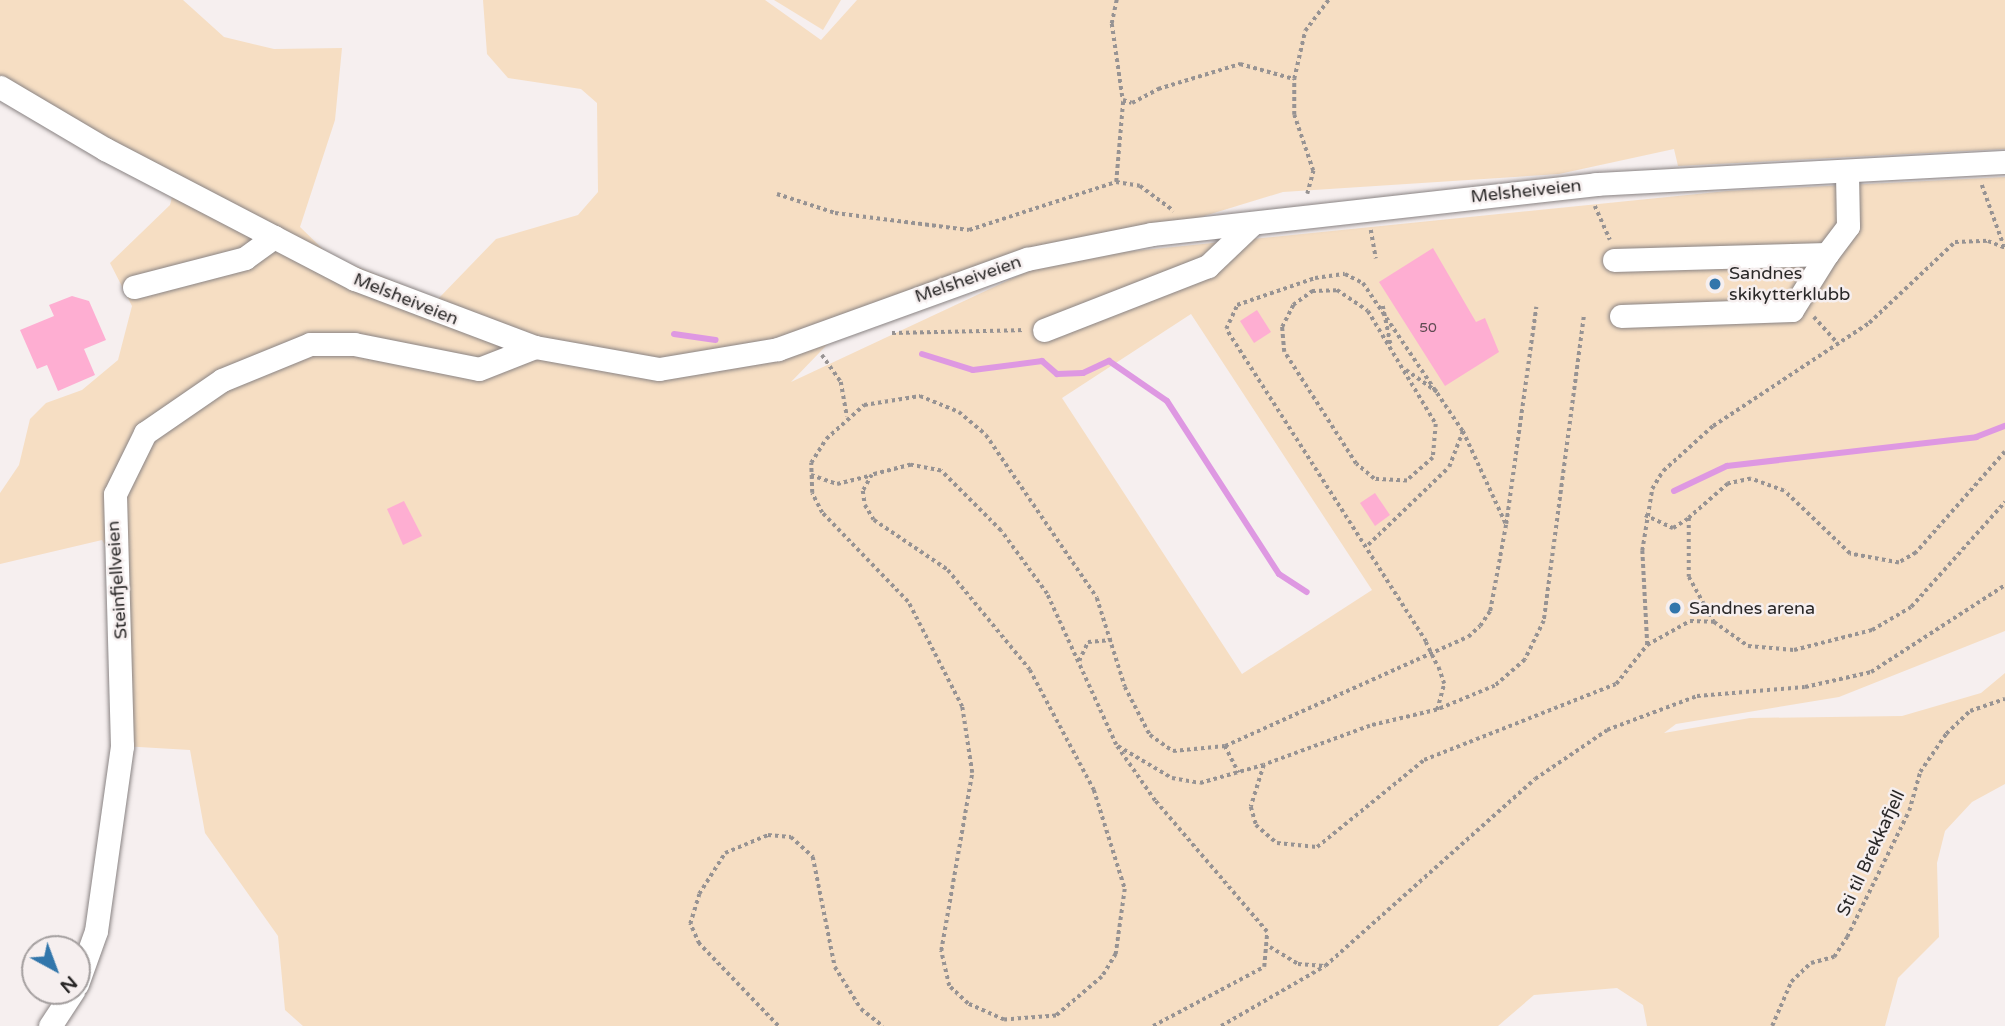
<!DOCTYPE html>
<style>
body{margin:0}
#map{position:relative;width:2005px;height:1026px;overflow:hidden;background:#f6efef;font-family:"Varela Round",sans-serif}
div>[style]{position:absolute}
.green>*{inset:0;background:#f6dec3}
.stream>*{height:6px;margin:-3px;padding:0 3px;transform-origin:3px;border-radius:3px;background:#de98e2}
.building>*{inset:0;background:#feaed2}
.path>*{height:3.5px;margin-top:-1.75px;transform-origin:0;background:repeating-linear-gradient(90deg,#979393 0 3.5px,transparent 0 7px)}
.roads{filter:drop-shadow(0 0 2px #898383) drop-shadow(0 0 2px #898383)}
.minor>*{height:23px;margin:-11.5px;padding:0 11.5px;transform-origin:11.5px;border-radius:11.5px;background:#fff}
.path-bridge>*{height:3.5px;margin-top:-1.75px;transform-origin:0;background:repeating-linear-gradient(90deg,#979393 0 3.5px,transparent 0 7px)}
.dots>*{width:19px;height:19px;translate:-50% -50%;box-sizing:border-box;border:4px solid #f6efef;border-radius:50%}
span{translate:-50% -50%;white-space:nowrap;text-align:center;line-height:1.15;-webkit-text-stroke:5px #f6efef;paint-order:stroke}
.number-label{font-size:14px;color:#5f4a52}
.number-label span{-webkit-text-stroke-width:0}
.street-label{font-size:18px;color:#2a2828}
.poi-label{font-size:18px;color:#2a2828}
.left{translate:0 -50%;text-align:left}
.north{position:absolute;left:21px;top:935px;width:70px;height:70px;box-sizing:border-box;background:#f6efef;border:2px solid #a49f9f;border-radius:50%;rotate:139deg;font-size:19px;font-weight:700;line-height:28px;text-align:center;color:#2a2828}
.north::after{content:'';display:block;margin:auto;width:24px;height:32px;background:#3276ab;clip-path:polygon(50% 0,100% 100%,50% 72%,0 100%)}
</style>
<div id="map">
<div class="green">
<i style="clip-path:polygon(evenodd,0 0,183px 0,224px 37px,274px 49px,342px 48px,335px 120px,300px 227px,330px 256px,438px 299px,496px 239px,578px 215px,598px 192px,597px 103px,581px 89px,508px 78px,487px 54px,483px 0,765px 0,821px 40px,857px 0,2005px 0,2005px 149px,1678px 166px,1674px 149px,1559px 174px,1283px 192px,1178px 224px,1031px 250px,849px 322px,791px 382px,1054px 259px,1727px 191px,2005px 177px,2005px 631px,1839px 697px,1676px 724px,1664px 733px,1750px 718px,1902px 716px,1981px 693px,2005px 673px,2005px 784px,1972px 802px,1945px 831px,1937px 863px,1939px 937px,1898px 978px,1885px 1026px,1647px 1026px,1643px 1005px,1617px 988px,1534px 995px,1498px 1026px,303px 1026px,285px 1010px,278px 936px,205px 833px,190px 750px,122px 746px,114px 559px,102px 540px,0 564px,0 493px,19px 465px,30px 419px,46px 403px,82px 390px,118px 360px,132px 306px,110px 263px,170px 205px,173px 193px,0 92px,0 0,1191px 314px,1372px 590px,1242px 674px,1062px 398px,1191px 314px)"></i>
<i style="clip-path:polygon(774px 0,841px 0,823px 30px)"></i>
</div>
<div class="stream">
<i style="left:674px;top:334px;width:42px;rotate:8.1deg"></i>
<i style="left:922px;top:354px;width:53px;rotate:17.4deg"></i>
<i style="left:973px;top:370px;width:70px;rotate:-7.4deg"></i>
<i style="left:1042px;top:361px;width:20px;rotate:41deg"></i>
<i style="left:1057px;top:374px;width:26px;rotate:-2deg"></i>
<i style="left:1083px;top:373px;width:29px;rotate:-25deg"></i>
<i style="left:1109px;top:361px;width:70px;rotate:34.6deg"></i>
<i style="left:1167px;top:401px;width:206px;rotate:57.1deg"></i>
<i style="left:1279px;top:574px;width:33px;rotate:33deg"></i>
<i style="left:1674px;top:491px;width:59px;rotate:-25.3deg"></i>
<i style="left:1727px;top:466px;width:251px;rotate:-6.6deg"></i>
<i style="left:1976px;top:437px;width:31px;rotate:-21deg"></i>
</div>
<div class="building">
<i style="clip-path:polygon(1433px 248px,1476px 322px,1485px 318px,1499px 352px,1445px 386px,1379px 282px)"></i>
<i style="clip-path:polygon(72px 296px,89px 301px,106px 340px,84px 349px,95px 375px,58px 391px,47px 365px,37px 369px,20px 330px,54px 316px,49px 305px)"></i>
<i style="clip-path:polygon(1257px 310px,1271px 332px,1254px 343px,1240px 321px)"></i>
<i style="clip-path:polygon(1375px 493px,1390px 515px,1375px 526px,1360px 503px)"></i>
<i style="clip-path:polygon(404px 501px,422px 536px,403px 545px,387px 509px)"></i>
</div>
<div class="path">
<i style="left:1117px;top:0;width:25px;rotate:102deg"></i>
<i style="left:1112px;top:24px;width:77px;rotate:81.8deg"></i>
<i style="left:1123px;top:100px;width:9px;rotate:18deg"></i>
<i style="left:1132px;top:103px;width:30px;rotate:-28deg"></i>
<i style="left:1158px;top:89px;width:86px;rotate:-17deg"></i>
<i style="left:1240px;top:64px;width:56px;rotate:15.5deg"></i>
<i style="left:1116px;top:182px;width:82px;rotate:-85.1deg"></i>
<i style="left:1982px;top:185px;width:65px;rotate:70.2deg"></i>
<i style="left:777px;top:194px;width:61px;rotate:18.1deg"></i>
<i style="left:835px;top:213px;width:135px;rotate:7.2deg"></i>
<i style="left:969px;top:230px;width:155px;rotate:-18.1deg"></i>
<i style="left:1116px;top:182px;width:24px;rotate:9deg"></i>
<i style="left:1140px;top:186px;width:42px;rotate:36.3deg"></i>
<i style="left:1307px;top:194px;width:24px;rotate:-75deg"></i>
<i style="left:1313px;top:171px;width:59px;rotate:-108.7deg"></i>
<i style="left:1294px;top:115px;width:36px;rotate:-90deg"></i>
<i style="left:1294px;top:79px;width:49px;rotate:-77.1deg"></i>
<i style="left:1305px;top:31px;width:39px;rotate:-53deg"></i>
<i style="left:1595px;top:206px;width:37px;rotate:66deg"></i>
<i style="left:1371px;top:230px;width:29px;rotate:80deg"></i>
<i style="left:1337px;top:290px;width:37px;rotate:34deg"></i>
<i style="left:1368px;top:311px;width:132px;rotate:59deg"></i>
<i style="left:1436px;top:424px;width:34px;rotate:95deg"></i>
<i style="left:1433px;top:458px;width:35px;rotate:139deg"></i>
<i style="left:1407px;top:481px;width:33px;rotate:-177deg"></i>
<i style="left:1374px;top:479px;width:23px;rotate:-140deg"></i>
<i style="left:1356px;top:464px;width:133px;rotate:-122.7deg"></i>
<i style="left:1284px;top:352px;width:25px;rotate:-95deg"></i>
<i style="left:1282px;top:327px;width:25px;rotate:-63deg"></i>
<i style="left:1293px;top:305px;width:24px;rotate:-36deg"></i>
<i style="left:1312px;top:291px;width:25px;rotate:-2deg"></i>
<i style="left:1383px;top:306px;width:41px;rotate:78.7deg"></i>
<i style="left:1584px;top:317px;width:307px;rotate:97.5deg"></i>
<i style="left:1544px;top:621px;width:43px;rotate:116deg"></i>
<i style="left:1525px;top:660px;width:40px;rotate:139deg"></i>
<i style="left:1495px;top:686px;width:63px;rotate:157.5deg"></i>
<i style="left:1437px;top:710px;width:69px;rotate:166.6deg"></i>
<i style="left:1370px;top:726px;width:113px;rotate:159.8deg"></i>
<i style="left:1264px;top:765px;width:44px;rotate:107.2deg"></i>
<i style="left:1251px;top:807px;width:19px;rotate:74deg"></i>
<i style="left:1256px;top:825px;width:28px;rotate:41deg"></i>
<i style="left:1277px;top:843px;width:40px;rotate:5.7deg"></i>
<i style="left:1317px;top:847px;width:138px;rotate:-39.1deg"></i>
<i style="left:1424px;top:760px;width:206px;rotate:-21.6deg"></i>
<i style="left:1616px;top:684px;width:50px;rotate:-51.5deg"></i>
<i style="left:1647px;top:645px;width:94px;rotate:-93deg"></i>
<i style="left:1642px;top:551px;width:63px;rotate:-80.8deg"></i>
<i style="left:1652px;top:489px;width:21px;rotate:-59deg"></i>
<i style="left:1663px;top:471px;width:67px;rotate:-42deg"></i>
<i style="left:1713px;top:426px;width:187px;rotate:-33.4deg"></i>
<i style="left:1869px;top:323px;width:118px;rotate:-43.3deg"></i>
<i style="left:1955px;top:242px;width:33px;rotate:-2deg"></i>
<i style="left:1988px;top:241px;width:18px;rotate:22deg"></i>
<i style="left:1814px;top:317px;width:36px;rotate:48deg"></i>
<i style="left:892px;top:333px;width:133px;rotate:-1.3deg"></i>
<i style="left:822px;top:355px;width:33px;rotate:55deg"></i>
<i style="left:841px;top:382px;width:35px;rotate:80deg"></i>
<i style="left:1406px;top:370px;width:38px;rotate:35deg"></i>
<i style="left:2005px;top:452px;width:135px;rotate:131.4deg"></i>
<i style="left:1916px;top:553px;width:20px;rotate:150deg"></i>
<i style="left:1899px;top:563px;width:50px;rotate:-169.6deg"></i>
<i style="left:1850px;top:554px;width:91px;rotate:-136.3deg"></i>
<i style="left:1784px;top:491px;width:35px;rotate:-160deg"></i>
<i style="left:1751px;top:479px;width:24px;rotate:168deg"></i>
<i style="left:1728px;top:484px;width:52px;rotate:138.9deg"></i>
<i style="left:1689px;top:518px;width:59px;rotate:90deg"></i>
<i style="left:1689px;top:577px;width:51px;rotate:60.9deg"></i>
<i style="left:1714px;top:622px;width:42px;rotate:35.2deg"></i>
<i style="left:1748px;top:646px;width:46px;rotate:5deg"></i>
<i style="left:1794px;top:650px;width:81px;rotate:-14.4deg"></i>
<i style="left:1872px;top:630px;width:45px;rotate:-30.5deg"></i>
<i style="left:1911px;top:607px;width:141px;rotate:-48.2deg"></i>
<i style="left:811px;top:475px;width:28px;rotate:19deg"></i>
<i style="left:837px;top:484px;width:34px;rotate:-14deg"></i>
<i style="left:1645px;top:515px;width:31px;rotate:25deg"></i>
<i style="left:1673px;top:528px;width:19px;rotate:-32deg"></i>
<i style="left:1368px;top:545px;width:112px;rotate:-43.9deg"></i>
<i style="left:1449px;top:467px;width:39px;rotate:-69deg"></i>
<i style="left:1426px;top:642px;width:371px;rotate:-122.6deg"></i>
<i style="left:1226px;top:329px;width:26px;rotate:-65deg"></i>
<i style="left:1237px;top:305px;width:83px;rotate:-19.1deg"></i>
<i style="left:1315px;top:278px;width:30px;rotate:-8deg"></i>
<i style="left:1345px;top:274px;width:20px;rotate:27deg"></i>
<i style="left:1363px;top:283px;width:179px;rotate:56deg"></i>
<i style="left:1463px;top:431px;width:102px;rotate:65.2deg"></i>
<i style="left:1647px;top:645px;width:49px;rotate:-29.2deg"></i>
<i style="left:1690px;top:621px;width:24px;rotate:2deg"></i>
<i style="left:1079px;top:661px;width:21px;rotate:-65deg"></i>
<i style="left:1088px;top:642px;width:24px;rotate:-5deg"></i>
<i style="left:1437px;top:710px;width:27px;rotate:-75deg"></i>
<i style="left:1444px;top:684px;width:18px;rotate:-109deg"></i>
<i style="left:1118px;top:746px;width:63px;rotate:30.7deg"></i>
<i style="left:1172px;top:778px;width:28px;rotate:10deg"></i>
<i style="left:1200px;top:783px;width:66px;rotate:-15.9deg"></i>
<i style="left:1225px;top:746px;width:30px;rotate:63deg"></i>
<i style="left:1270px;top:947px;width:33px;rotate:31deg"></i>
<i style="left:1298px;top:964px;width:27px;rotate:4deg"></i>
<i style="left:778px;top:1026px;width:114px;rotate:-133.9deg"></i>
<i style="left:699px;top:944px;width:22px;rotate:-114deg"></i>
<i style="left:690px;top:924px;width:31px;rotate:-73deg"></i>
<i style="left:699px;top:894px;width:49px;rotate:-57.6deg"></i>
<i style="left:725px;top:853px;width:47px;rotate:-22.7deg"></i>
<i style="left:768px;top:835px;width:23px;rotate:5deg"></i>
<i style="left:791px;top:837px;width:30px;rotate:42deg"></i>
<i style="left:813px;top:857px;width:112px;rotate:78.7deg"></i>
<i style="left:835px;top:967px;width:49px;rotate:58.2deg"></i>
<i style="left:861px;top:1009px;width:28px;rotate:38deg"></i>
<i style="left:1153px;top:1026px;width:126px;rotate:-28deg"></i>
<i style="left:1264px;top:967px;width:35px;rotate:-85deg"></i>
<i style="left:1267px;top:932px;width:172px;rotate:-130.5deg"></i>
<i style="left:1155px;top:801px;width:68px;rotate:-124.9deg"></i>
<i style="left:1116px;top:745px;width:166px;rotate:-114.6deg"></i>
<i style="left:1047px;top:594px;width:78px;rotate:-126.1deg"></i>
<i style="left:1001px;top:531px;width:85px;rotate:-135deg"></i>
<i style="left:941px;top:471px;width:31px;rotate:-169deg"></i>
<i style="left:911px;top:465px;width:40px;rotate:165.6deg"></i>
<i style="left:872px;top:475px;width:18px;rotate:119deg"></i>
<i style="left:863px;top:491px;width:14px;rotate:82deg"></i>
<i style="left:865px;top:505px;width:17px;rotate:59deg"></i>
<i style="left:874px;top:520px;width:89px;rotate:34deg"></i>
<i style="left:948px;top:570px;width:129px;rotate:50.6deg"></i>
<i style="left:1030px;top:670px;width:136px;rotate:61.9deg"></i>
<i style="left:1094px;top:790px;width:104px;rotate:72.6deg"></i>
<i style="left:1125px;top:889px;width:66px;rotate:97.9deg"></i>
<i style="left:1116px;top:954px;width:27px;rotate:121deg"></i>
<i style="left:1102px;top:977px;width:60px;rotate:139.7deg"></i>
<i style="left:1056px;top:1016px;width:52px;rotate:175.6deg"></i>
<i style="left:1004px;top:1020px;width:39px;rotate:-156deg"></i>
<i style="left:968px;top:1004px;width:26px;rotate:-137deg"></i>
<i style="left:949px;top:986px;width:36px;rotate:-103deg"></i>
<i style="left:941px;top:951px;width:181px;rotate:-80.1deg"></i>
<i style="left:972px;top:773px;width:67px;rotate:-98.6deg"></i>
<i style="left:962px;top:707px;width:118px;rotate:-117.2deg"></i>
<i style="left:908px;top:602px;width:124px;rotate:-134deg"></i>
<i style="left:822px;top:513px;width:22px;rotate:-117deg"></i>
<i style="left:812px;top:493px;width:30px;rotate:-92deg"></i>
<i style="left:811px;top:463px;width:28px;rotate:-58deg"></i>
<i style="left:826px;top:439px;width:51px;rotate:-41.8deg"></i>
<i style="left:864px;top:405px;width:57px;rotate:-9.1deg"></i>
<i style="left:920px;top:396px;width:42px;rotate:22.3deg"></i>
<i style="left:959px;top:412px;width:35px;rotate:40deg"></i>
<i style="left:986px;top:435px;width:197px;rotate:55.7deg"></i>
<i style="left:1097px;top:598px;width:93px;rotate:72.5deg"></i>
<i style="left:1125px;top:687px;width:54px;rotate:62.5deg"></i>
<i style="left:1150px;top:735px;width:28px;rotate:35deg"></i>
<i style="left:1173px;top:751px;width:52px;rotate:-5.5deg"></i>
<i style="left:1225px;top:746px;width:266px;rotate:-24.2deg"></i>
<i style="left:1468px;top:637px;width:16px;rotate:-43deg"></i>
<i style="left:1480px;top:626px;width:18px;rotate:-56deg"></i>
<i style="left:1490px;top:611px;width:88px;rotate:-79.6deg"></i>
<i style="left:1506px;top:524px;width:219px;rotate:-82.1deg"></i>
<i style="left:1221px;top:1026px;width:120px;rotate:-30deg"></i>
<i style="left:1325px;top:966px;width:281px;rotate:-41.7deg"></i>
<i style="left:1535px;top:779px;width:87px;rotate:-34.2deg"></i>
<i style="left:1607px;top:730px;width:96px;rotate:-20.7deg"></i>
<i style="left:1697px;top:696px;width:108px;rotate:-4.8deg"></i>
<i style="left:1805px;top:687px;width:68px;rotate:-12.8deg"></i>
<i style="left:1871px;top:672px;width:160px;rotate:-33deg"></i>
<i style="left:1772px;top:1026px;width:48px;rotate:-66.6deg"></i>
<i style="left:1791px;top:982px;width:28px;rotate:-44deg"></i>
<i style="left:1811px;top:963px;width:24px;rotate:-15deg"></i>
<i style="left:1834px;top:957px;width:24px;rotate:-57deg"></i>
<i style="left:1847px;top:937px;width:140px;rotate:-63.8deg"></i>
<i style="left:1909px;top:811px;width:41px;rotate:-74.2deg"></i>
<i style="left:1920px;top:772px;width:46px;rotate:-55.6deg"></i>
<i style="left:1946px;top:734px;width:33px;rotate:-44deg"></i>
<i style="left:1970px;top:711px;width:37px;rotate:-19deg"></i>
</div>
<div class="roads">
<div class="minor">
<i style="left:0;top:87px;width:122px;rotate:30.6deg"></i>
<i style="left:105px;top:149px;width:282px;rotate:27.5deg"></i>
<i style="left:355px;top:279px;width:192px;rotate:20.7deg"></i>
<i style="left:535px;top:347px;width:126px;rotate:10.1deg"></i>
<i style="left:659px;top:369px;width:121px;rotate:-9.5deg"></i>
<i style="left:778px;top:349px;width:265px;rotate:-19.9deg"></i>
<i style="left:1027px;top:259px;width:127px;rotate:-11.3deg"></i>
<i style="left:1152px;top:234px;width:447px;rotate:-6.4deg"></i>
<i style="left:1596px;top:184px;width:410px;rotate:-3.1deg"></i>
<i style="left:1614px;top:260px;width:213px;rotate:-1.6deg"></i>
<i style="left:1827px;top:254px;width:35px;rotate:-53deg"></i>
<i style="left:1848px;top:226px;width:54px;rotate:-91.1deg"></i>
<i style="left:134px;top:287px;width:115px;rotate:-14.6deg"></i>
<i style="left:245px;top:258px;width:36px;rotate:-36deg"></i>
<i style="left:1621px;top:316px;width:171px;rotate:-2deg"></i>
<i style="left:1792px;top:310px;width:66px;rotate:-58deg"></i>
<i style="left:1044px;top:330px;width:176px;rotate:-21.3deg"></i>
<i style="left:1208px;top:266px;width:59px;rotate:-43.6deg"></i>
<i style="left:77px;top:984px;width:56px;rotate:-70.3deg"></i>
<i style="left:96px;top:931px;width:187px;rotate:-82deg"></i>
<i style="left:122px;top:746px;width:252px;rotate:-91.6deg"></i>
<i style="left:115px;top:494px;width:68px;rotate:-63.8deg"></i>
<i style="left:145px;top:433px;width:93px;rotate:-34.5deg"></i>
<i style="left:222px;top:380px;width:95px;rotate:-22.2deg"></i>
<i style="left:310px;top:344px;width:44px"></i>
<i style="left:354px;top:344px;width:127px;rotate:11.3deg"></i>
<i style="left:479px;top:369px;width:60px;rotate:-21.4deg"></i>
<i style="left:50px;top:1026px;width:42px;rotate:-56.7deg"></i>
</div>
</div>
<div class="path-bridge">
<i style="left:1426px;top:642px;width:28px;rotate:64deg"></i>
</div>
<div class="dots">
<i style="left:1715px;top:284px;background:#3276ab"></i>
<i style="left:1675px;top:608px;background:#3276ab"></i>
</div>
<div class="number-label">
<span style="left:1428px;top:328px">50</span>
</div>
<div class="street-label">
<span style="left:1526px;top:191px;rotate:-6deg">Melsheiveien</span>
<span style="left:968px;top:279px;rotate:-19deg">Melsheiveien</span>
<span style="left:406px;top:299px;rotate:22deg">Melsheiveien</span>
<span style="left:117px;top:580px;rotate:-94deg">Steinfjellveien</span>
<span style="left:1871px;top:853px;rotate:-65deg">Sti til Brekkafjell</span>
</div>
<div class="poi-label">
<span class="left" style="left:1729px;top:284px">Sandnes<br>skikytterklubb</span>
<span class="left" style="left:1689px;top:608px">Sandnes arena</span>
</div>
<div class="north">N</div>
</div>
